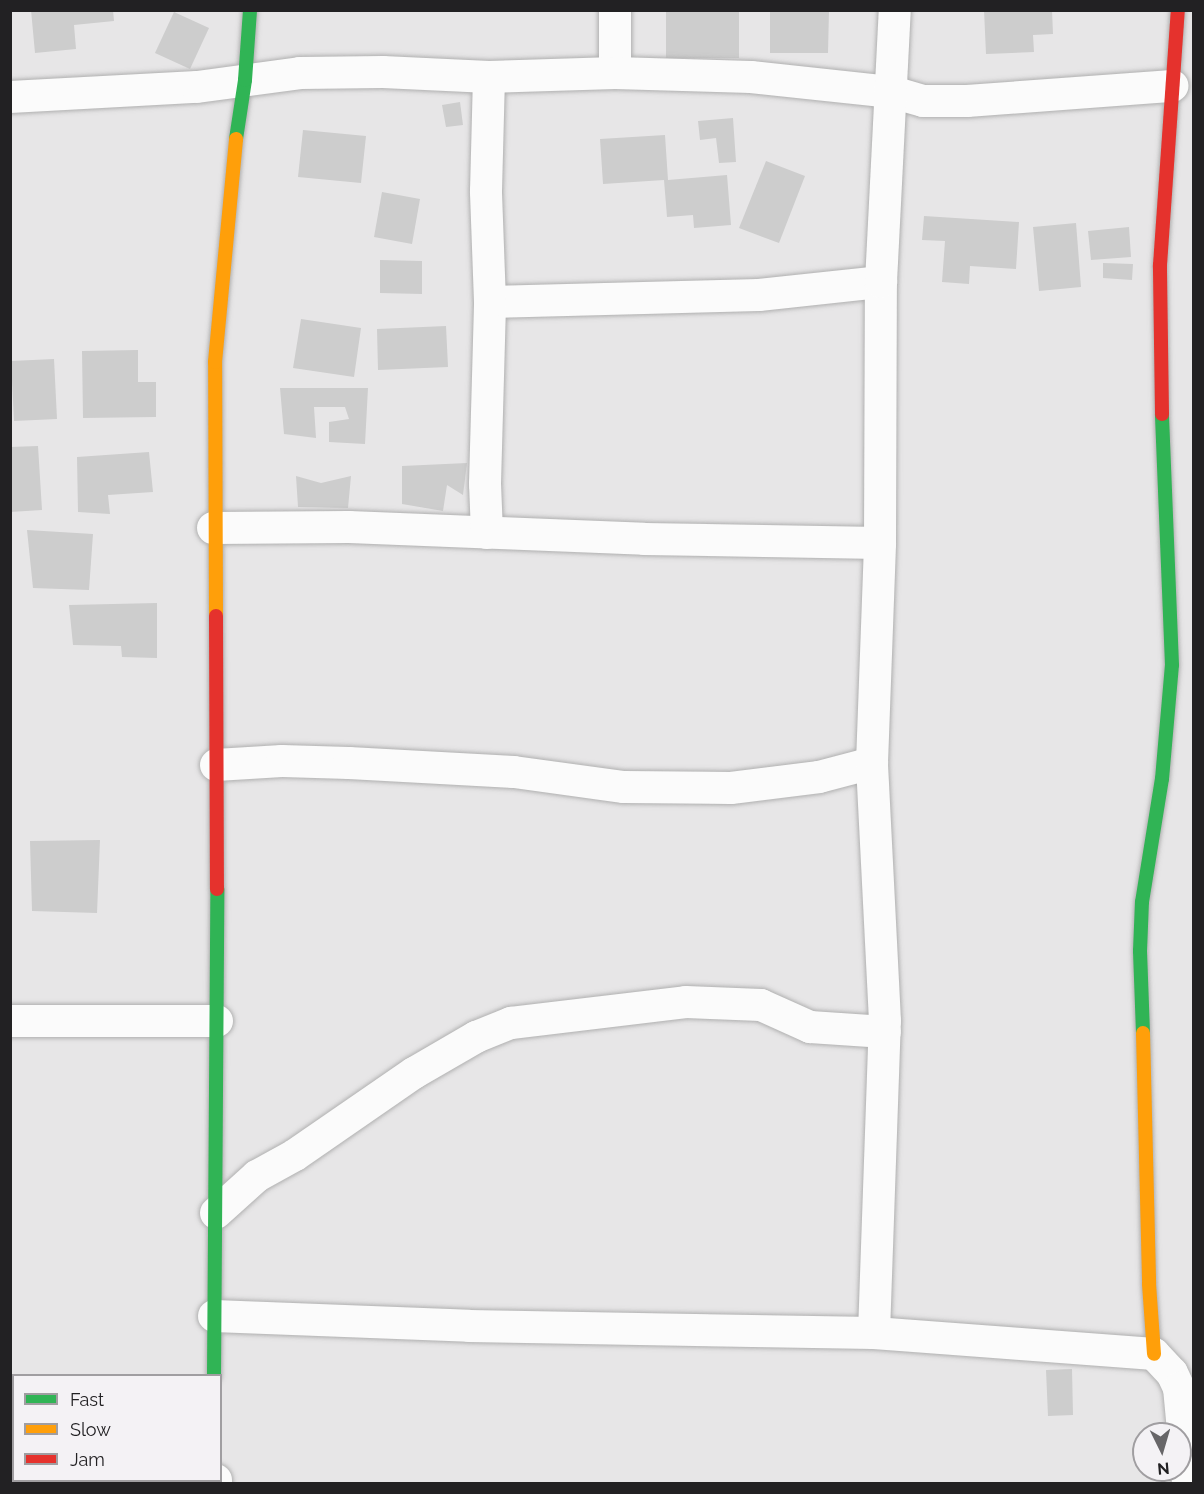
<!DOCTYPE html>
<style>
body{margin:0}
#map{position:relative;width:1204px;height:1494px;overflow:hidden;background:#e7e6e7;font-family:Raleway,sans-serif}
div>[style]{position:absolute}
.building>*{inset:0;background:#cdcdcd}
.roads{filter:drop-shadow(0 0 2px #b0b0b0) drop-shadow(0 0 2px #b0b0b0)}
.street>*{height:32px;margin:-16px;padding:0 16px;transform-origin:16px;border-radius:16px;background:#fbfbfb}
.fast>*{height:14px;margin:-7px;padding:0 7px;transform-origin:7px;border-radius:7px;background:#30b455}
.slow>*{height:14px;margin:-7px;padding:0 7px;transform-origin:7px;border-radius:7px;background:#ff9f0a}
.jam>*{height:14px;margin:-7px;padding:0 7px;transform-origin:7px;border-radius:7px;background:#e5322d}
span{translate:-50% -50%;white-space:nowrap;text-align:center;line-height:1.15;-webkit-text-stroke:5px #f4f2f5;paint-order:stroke}
.frame{position:absolute;inset:0;border:12px solid #222123;pointer-events:none}
.legend{position:absolute;left:12px;top:1374px;width:210px;height:108px;box-sizing:border-box;background:#f4f2f5;border:2px solid #a09ea1;margin:0;padding:8px 10px;list-style:none;font-size:18px;color:#222123}
.legend li{display:flex;align-items:center;gap:12px;height:30px}
.legend b{width:30px;border:2px solid #a09ea1}
.north{position:absolute;left:1132px;top:1422px;width:60px;height:60px;box-sizing:border-box;background:#f4f2f5;border:2px solid #a09ea1;border-radius:50%;rotate:175deg;font-size:16px;font-weight:700;line-height:24px;text-align:center;color:#222123}
.north::after{content:'';display:block;margin:auto;width:21px;height:27px;background:#676668;clip-path:polygon(50% 0,100% 100%,50% 72%,0 100%)}
</style>
<div id="map">
<div class="building">
<i style="clip-path:polygon(31px 10px,113px 10px,114px 21px,74px 25px,76px 49px,35px 53px)"></i>
<i style="clip-path:polygon(666px 10px,739px 10px,739px 58px,666px 58px)"></i>
<i style="clip-path:polygon(770px 10px,829px 10px,828px 53px,770px 53px)"></i>
<i style="clip-path:polygon(984px 10px,1052px 10px,1053px 34px,1033px 35px,1034px 52px,986px 54px)"></i>
<i style="clip-path:polygon(174px 12px,209px 28px,190px 69px,155px 53px)"></i>
<i style="clip-path:polygon(460px 102px,463px 125px,446px 127px,442px 105px)"></i>
<i style="clip-path:polygon(733px 118px,736px 162px,719px 163px,716px 138px,700px 140px,698px 121px)"></i>
<i style="clip-path:polygon(303px 130px,366px 136px,361px 183px,298px 177px)"></i>
<i style="clip-path:polygon(665px 135px,668px 180px,727px 175px,731px 225px,694px 228px,693px 215px,667px 217px,664px 180px,603px 184px,600px 139px)"></i>
<i style="clip-path:polygon(766px 161px,805px 176px,779px 243px,739px 228px)"></i>
<i style="clip-path:polygon(382px 192px,420px 199px,412px 244px,374px 237px)"></i>
<i style="clip-path:polygon(924px 216px,1019px 222px,1016px 269px,970px 266px,969px 284px,942px 282px,945px 241px,922px 240px)"></i>
<i style="clip-path:polygon(1076px 223px,1081px 287px,1039px 291px,1033px 227px)"></i>
<i style="clip-path:polygon(1129px 227px,1131px 257px,1091px 260px,1088px 231px)"></i>
<i style="clip-path:polygon(380px 260px,422px 261px,422px 294px,380px 293px)"></i>
<i style="clip-path:polygon(1103px 263px,1133px 264px,1132px 280px,1103px 278px)"></i>
<i style="clip-path:polygon(301px 319px,361px 328px,354px 377px,293px 368px)"></i>
<i style="clip-path:polygon(446px 326px,448px 367px,378px 370px,377px 329px)"></i>
<i style="clip-path:polygon(138px 350px,138px 382px,156px 382px,156px 417px,83px 418px,82px 351px)"></i>
<i style="clip-path:polygon(54px 359px,57px 419px,14px 421px,11px 361px)"></i>
<i style="clip-path:polygon(280px 388px,368px 388px,365px 444px,329px 442px,329px 422px,349px 419px,345px 407px,314px 407px,316px 438px,284px 434px)"></i>
<i style="clip-path:polygon(38px 446px,42px 510px,10px 512px,10px 447px)"></i>
<i style="clip-path:polygon(149px 452px,153px 492px,108px 495px,110px 514px,78px 512px,77px 457px)"></i>
<i style="clip-path:polygon(467px 463px,463px 495px,447px 485px,443px 511px,402px 504px,402px 466px)"></i>
<i style="clip-path:polygon(296px 476px,321px 483px,351px 476px,348px 508px,298px 507px)"></i>
<i style="clip-path:polygon(27px 530px,93px 534px,89px 590px,33px 588px)"></i>
<i style="clip-path:polygon(157px 603px,157px 658px,122px 657px,121px 646px,73px 645px,69px 605px)"></i>
<i style="clip-path:polygon(100px 840px,97px 913px,32px 911px,30px 841px)"></i>
<i style="clip-path:polygon(1072px 1369px,1073px 1415px,1048px 1416px,1046px 1370px)"></i>
</div>
<div class="roads">
<div class="street">
<i style="left:615px;top:73px;width:63px;rotate:-90deg"></i>
<i style="left:10px;top:97px;width:187px;rotate:-3.1deg"></i>
<i style="left:197px;top:87px;width:104px;rotate:-7.7deg"></i>
<i style="left:300px;top:73px;width:83px;rotate:-0.7deg"></i>
<i style="left:383px;top:72px;width:106px;rotate:2.7deg"></i>
<i style="left:489px;top:77px;width:126px;rotate:-1.8deg"></i>
<i style="left:615px;top:73px;width:136px;rotate:1.7deg"></i>
<i style="left:751px;top:77px;width:142px;rotate:6.1deg"></i>
<i style="left:892px;top:92px;width:32px;rotate:16deg"></i>
<i style="left:923px;top:101px;width:44px"></i>
<i style="left:967px;top:101px;width:206px;rotate:-4.2deg"></i>
<i style="left:490px;top:302px;width:269px;rotate:-1.5deg"></i>
<i style="left:759px;top:295px;width:123px;rotate:-6.1deg"></i>
<i style="left:213px;top:528px;width:136px;rotate:-0.4deg"></i>
<i style="left:349px;top:527px;width:295px;rotate:2.3deg"></i>
<i style="left:644px;top:539px;width:236px;rotate:1deg"></i>
<i style="left:487px;top:533px;width:49px;rotate:-92.3deg"></i>
<i style="left:485px;top:484px;width:182px;rotate:-88.4deg"></i>
<i style="left:490px;top:302px;width:111px;rotate:-92.1deg"></i>
<i style="left:486px;top:191px;width:114px;rotate:-88.5deg"></i>
<i style="left:216px;top:765px;width:66px;rotate:-3.5deg"></i>
<i style="left:282px;top:761px;width:67px;rotate:1.7deg"></i>
<i style="left:349px;top:763px;width:165px;rotate:3.1deg"></i>
<i style="left:514px;top:772px;width:111px;rotate:7.8deg"></i>
<i style="left:624px;top:787px;width:107px;rotate:0.5deg"></i>
<i style="left:731px;top:788px;width:89px;rotate:-7.1deg"></i>
<i style="left:819px;top:777px;width:55px;rotate:-14.8deg"></i>
<i style="left:10px;top:1021px;width:207px"></i>
<i style="left:216px;top:1213px;width:55px;rotate:-42.1deg"></i>
<i style="left:257px;top:1176px;width:43px;rotate:-28.9deg"></i>
<i style="left:295px;top:1155px;width:145px;rotate:-34.6deg"></i>
<i style="left:414px;top:1073px;width:72px;rotate:-30.1deg"></i>
<i style="left:476px;top:1037px;width:38px;rotate:-22deg"></i>
<i style="left:511px;top:1023px;width:176px;rotate:-6.8deg"></i>
<i style="left:686px;top:1002px;width:75px;rotate:2.3deg"></i>
<i style="left:761px;top:1005px;width:54px;rotate:24.2deg"></i>
<i style="left:810px;top:1027px;width:75px;rotate:3.8deg"></i>
<i style="left:214px;top:1316px;width:255px;rotate:2.2deg"></i>
<i style="left:469px;top:1326px;width:405px;rotate:1deg"></i>
<i style="left:874px;top:1333px;width:281px;rotate:4.3deg"></i>
<i style="left:1154px;top:1354px;width:26px;rotate:47deg"></i>
<i style="left:1172px;top:1373px;width:17px;rotate:65deg"></i>
<i style="left:1179px;top:1388px;width:96px;rotate:84.6deg"></i>
<i style="left:874px;top:1333px;width:312px;rotate:-88deg"></i>
<i style="left:885px;top:1021px;width:258px;rotate:-92.9deg"></i>
<i style="left:872px;top:763px;width:220px;rotate:-87.9deg"></i>
<i style="left:880px;top:543px;width:261px;rotate:-89.8deg"></i>
<i style="left:881px;top:282px;width:272px;rotate:-87.1deg"></i>
<i style="left:10px;top:1459px;width:4px;rotate:-14deg"></i>
<i style="left:216px;top:1480px;width:4px;rotate:90deg"></i>
</div>
<div class="fast">
<i style="left:236px;top:139px;width:60px;rotate:-81.3deg"></i>
<i style="left:245px;top:80px;width:70px;rotate:-85.9deg"></i>
<i style="left:1143px;top:1033px;width:82px;rotate:-92.1deg"></i>
<i style="left:1140px;top:951px;width:49px;rotate:-87.7deg"></i>
<i style="left:1142px;top:902px;width:125px;rotate:-80.8deg"></i>
<i style="left:1162px;top:779px;width:114px;rotate:-85deg"></i>
<i style="left:1172px;top:665px;width:251px;rotate:-92.3deg"></i>
<i style="left:214px;top:1376px;width:487px;rotate:-89.6deg"></i>
</div>
<div class="slow">
<i style="left:216px;top:616px;width:254px;rotate:-90.2deg"></i>
<i style="left:215px;top:362px;width:224px;rotate:-84.6deg"></i>
<i style="left:1143px;top:1033px;width:251px;rotate:88.6deg"></i>
<i style="left:1149px;top:1284px;width:70px;rotate:85.9deg"></i>
</div>
<div class="jam">
<i style="left:1162px;top:414px;width:149px;rotate:-90.8deg"></i>
<i style="left:1160px;top:265px;width:256px;rotate:-86deg"></i>
<i style="left:216px;top:616px;width:273px;rotate:89.8deg"></i>
</div>
</div>
<div class="frame"></div>
<ul class="legend">
<li><b style="height:8px;background:#30b455"></b>Fast</li>
<li><b style="height:8px;background:#ff9f0a"></b>Slow</li>
<li><b style="height:8px;background:#e5322d"></b>Jam</li>
</ul>
<div class="north">N</div>
</div>
